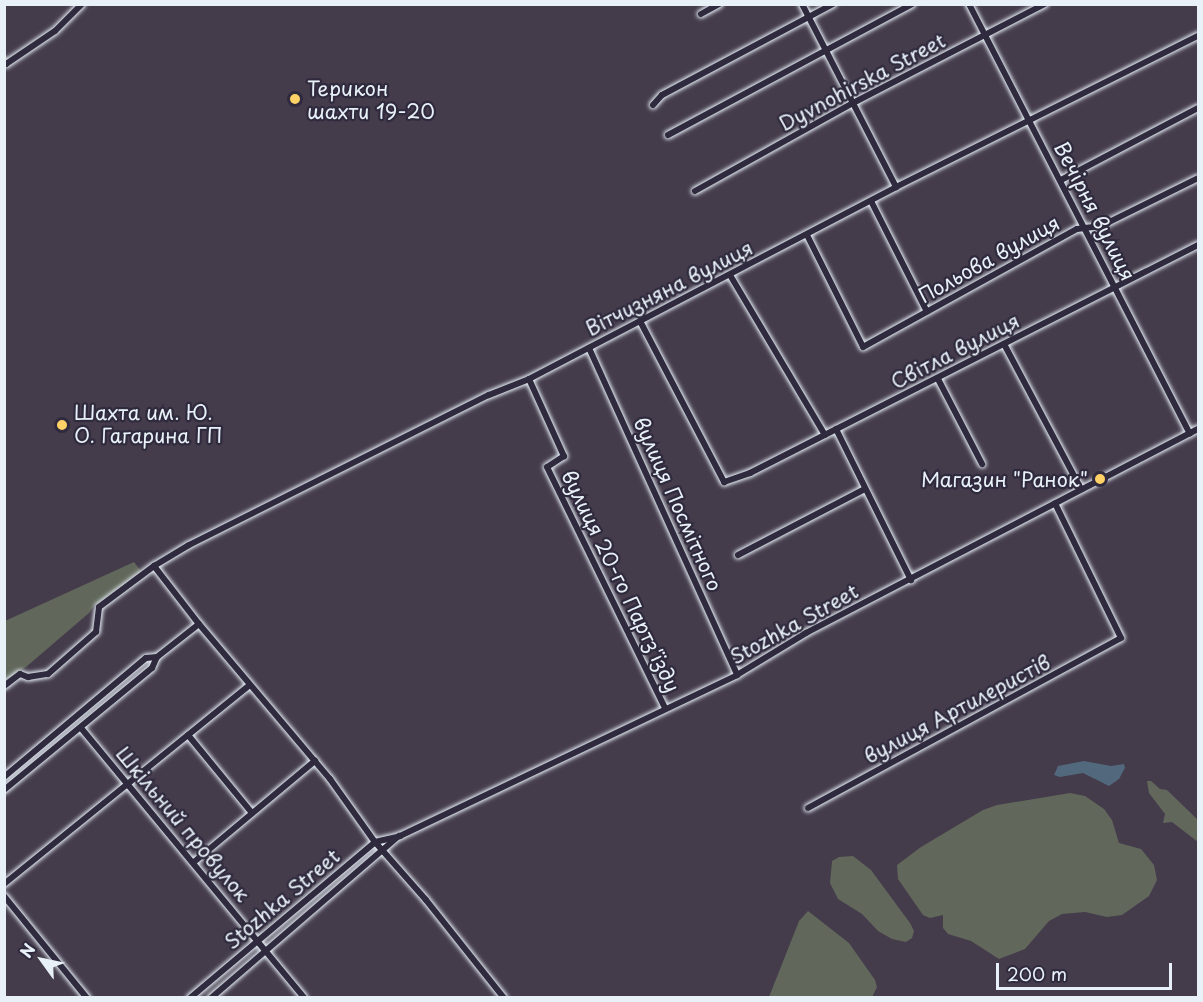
<!DOCTYPE html>
<meta charset="utf-8">
<style>
body{margin:0}
#map{position:relative;width:1203px;height:1002px;overflow:hidden;background:#443b4b;font-family:"Playpen Sans",sans-serif}
div>[style]{position:absolute}
.green>*{inset:0;background:#61685b}
.water>*{inset:0;background:#52687d}
.roads{filter:drop-shadow(0 0 2px #e8f1f8) drop-shadow(0 0 2px #e8f1f8)}
.minor>*{height:6px;margin:-3px;padding:0 3px;transform-origin:3px;border-radius:3px;background:#2f2a3d}
.dots>*{width:16px;height:16px;translate:-50% -50%;box-sizing:border-box;border:3px solid #2f2a3d;border-radius:50%}
span{translate:-50% -50%;white-space:nowrap;text-align:center;line-height:1.15;-webkit-text-stroke:4.5px #2f2a3d;paint-order:stroke}
.street-label{font-size:20px;color:#e8f1f8}
.poi-label{font-size:20px;color:#e8f1f8}
.left{translate:0 -50%;text-align:left}
.right{translate:-100% -50%;text-align:right}
.frame{position:absolute;inset:0;border:6px solid #e8f1f8;pointer-events:none}
.north{position:absolute;left:12px;top:930px;width:60px;height:60px;-webkit-text-stroke:4px #2f2a3d;paint-order:stroke;rotate:303deg;font-size:16px;font-weight:700;line-height:24px;text-align:center;color:#e8f1f8}
.north::after{content:'';display:block;margin:auto;width:21px;height:27px;background:#e8f1f8;clip-path:polygon(50% 0,100% 100%,50% 72%,0 100%)}
.scale{position:absolute;left:996px;top:963px;width:176px;height:27px;box-sizing:border-box;border:3px solid #e8f1f8;border-top:0;padding-left:8px;font-size:18px;line-height:21px;white-space:nowrap;color:#e8f1f8;-webkit-text-stroke:4px #2f2a3d;paint-order:stroke}
</style>
<div id="map">
<div class="green">
<i style="clip-path:polygon(134px 562px,141px 571px,94px 606px,89px 613px,26px 667px,5px 680px,5px 621px)"></i>
<i style="clip-path:polygon(1147px 781px,1151px 781px,1160px 789px,1167px 790px,1198px 820px,1198px 842px,1172px 822px,1163px 823px,1165px 814px,1149px 793px)"></i>
<i style="clip-path:polygon(1070px 793px,1085px 796px,1104px 809px,1112px 820px,1119px 843px,1141px 849px,1154px 865px,1157px 880px,1149px 896px,1122px 915px,1107px 917px,1085px 912px,1062px 914px,1049px 921px,1025px 949px,999px 959px,971px 941px,948px 934px,943px 928px,943px 915px,930px 918px,923px 915px,898px 879px,897px 865px,921px 847px,983px 810px,997px 805px)"></i>
<i style="clip-path:polygon(853px 856px,871px 870px,910px 923px,914px 931px,912px 938px,906px 942px,892px 939px,878px 931px,862px 914px,838px 899px,830px 883px,832px 861px,839px 857px)"></i>
<i style="clip-path:polygon(808px 911px,849px 943px,875px 980px,877px 987px,872px 997px,769px 997px,799px 921px)"></i>
</div>
<div class="water">
<i style="clip-path:polygon(1084px 761px,1111px 766px,1124px 764px,1125px 768px,1119px 779px,1109px 786px,1083px 773px,1060px 777px,1054px 775px,1058px 766px)"></i>
</div>
<div class="roads">
<div class="minor">
<i style="left:802px;top:4px;width:206px;rotate:62.8deg"></i>
<i style="left:969px;top:4px;width:483px;rotate:62.8deg"></i>
<i style="left:701px;top:14px;width:21px;rotate:-29deg"></i>
<i style="left:4px;top:62px;width:3px;rotate:45deg"></i>
<i style="left:6px;top:64px;width:59px;rotate:-34deg"></i>
<i style="left:55px;top:31px;width:38px;rotate:-45deg"></i>
<i style="left:653px;top:105px;width:13px;rotate:-48deg"></i>
<i style="left:662px;top:95px;width:194px;rotate:-28deg"></i>
<i style="left:668px;top:135px;width:277px;rotate:-28.2deg"></i>
<i style="left:1061px;top:180px;width:155px;rotate:-27.7deg"></i>
<i style="left:695px;top:191px;width:181px;rotate:-29.1deg"></i>
<i style="left:853px;top:103px;width:216px;rotate:-27.3deg"></i>
<i style="left:871px;top:201px;width:124px;rotate:63.2deg"></i>
<i style="left:807px;top:235px;width:125px;rotate:63.4deg"></i>
<i style="left:863px;top:347px;width:244px;rotate:-28.9deg"></i>
<i style="left:1077px;top:229px;width:24px;rotate:-7deg"></i>
<i style="left:1101px;top:226px;width:108px;rotate:-26.3deg"></i>
<i style="left:730px;top:275px;width:186px;rotate:59.3deg"></i>
<i style="left:640px;top:321px;width:182px;rotate:62.4deg"></i>
<i style="left:724px;top:482px;width:28px;rotate:-19deg"></i>
<i style="left:750px;top:473px;width:503px;rotate:-26.97deg"></i>
<i style="left:1004px;top:344px;width:164px;rotate:62deg"></i>
<i style="left:589px;top:348px;width:359px;rotate:65.6deg"></i>
<i style="left:529px;top:379px;width:85px;rotate:65.6deg"></i>
<i style="left:564px;top:456px;width:20px;rotate:147deg"></i>
<i style="left:547px;top:467px;width:268px;rotate:63.9deg"></i>
<i style="left:938px;top:379px;width:96px;rotate:62.6deg"></i>
<i style="left:836px;top:429px;width:169px;rotate:63.6deg"></i>
<i style="left:738px;top:555px;width:143px;rotate:-27.5deg"></i>
<i style="left:154px;top:566px;width:73px;rotate:52.2deg"></i>
<i style="left:199px;top:624px;width:203px;rotate:49.8deg"></i>
<i style="left:330px;top:779px;width:77px;rotate:54.5deg"></i>
<i style="left:375px;top:842px;width:77px;rotate:48.7deg"></i>
<i style="left:426px;top:900px;width:125px;rotate:51.5deg"></i>
<i style="left:4px;top:686px;width:20px;rotate:-37deg"></i>
<i style="left:20px;top:674px;width:9px;rotate:21deg"></i>
<i style="left:28px;top:677px;width:20px;rotate:-9deg"></i>
<i style="left:48px;top:674px;width:64px;rotate:-41.2deg"></i>
<i style="left:96px;top:632px;width:25px;rotate:-83deg"></i>
<i style="left:99px;top:607px;width:69px;rotate:-36.7deg"></i>
<i style="left:154px;top:566px;width:41px;rotate:-31deg"></i>
<i style="left:189px;top:545px;width:335px;rotate:-26.6deg"></i>
<i style="left:489px;top:395px;width:43px;rotate:-21.8deg"></i>
<i style="left:529px;top:379px;width:414px;rotate:-27.6deg"></i>
<i style="left:896px;top:187px;width:338px;rotate:-26.6deg"></i>
<i style="left:81px;top:728px;width:350px;rotate:50.4deg"></i>
<i style="left:188px;top:735px;width:101px;rotate:50.6deg"></i>
<i style="left:4px;top:777px;width:185px;rotate:-40deg"></i>
<i style="left:146px;top:658px;width:11px;rotate:-5deg"></i>
<i style="left:4px;top:790px;width:192px;rotate:-39.5deg"></i>
<i style="left:152px;top:668px;width:12px;rotate:-66deg"></i>
<i style="left:157px;top:657px;width:53px;rotate:-38.2deg"></i>
<i style="left:808px;top:808px;width:356px;rotate:-28.5deg"></i>
<i style="left:1121px;top:638px;width:150px;rotate:-116.1deg"></i>
<i style="left:194px;top:862px;width:158px;rotate:-39.9deg"></i>
<i style="left:4px;top:884px;width:316px;rotate:-39deg"></i>
<i style="left:4px;top:896px;width:132px;rotate:50.9deg"></i>
<i style="left:190px;top:998px;width:242px;rotate:-40.1deg"></i>
<i style="left:375px;top:842px;width:26px;rotate:-13deg"></i>
<i style="left:400px;top:836px;width:373px;rotate:-25.5deg"></i>
<i style="left:737px;top:675px;width:81px;rotate:-31.3deg"></i>
<i style="left:806px;top:633px;width:442px;rotate:-27.5deg"></i>
<i style="left:211px;top:998px;width:248px;rotate:-40.8deg"></i>
</div>
</div>
<div class="dots">
<i style="left:295px;top:99px;background:#ffd166"></i>
<i style="left:62px;top:425px;background:#ffd166"></i>
<i style="left:1100px;top:479px;background:#ffd166"></i>
</div>
<div class="street-label">
<span style="left:862px;top:82px;rotate:-28deg">Dyvnohirska Street</span>
<span style="left:1095px;top:211px;rotate:63deg">Вечірня вулиця</span>
<span style="left:989px;top:259px;rotate:-29deg">Польова вулиця</span>
<span style="left:669px;top:288px;rotate:-27deg">Вітчизняна вулиця</span>
<span style="left:955px;top:351px;rotate:-27deg">Світла вулиця</span>
<span style="left:678px;top:504px;rotate:66deg">вулиця Посмітного</span>
<span style="left:621px;top:581px;rotate:64deg">вулиця 20-го Партз'їзду</span>
<span style="left:794px;top:624px;rotate:-29deg">Stozhka Street</span>
<span style="left:957px;top:709px;rotate:-28deg">вулиця Артилеристів</span>
<span style="left:183px;top:824px;rotate:50deg">Шкільний провулок</span>
<span style="left:282px;top:899px;rotate:-40deg">Stozhka Street</span>
</div>
<div class="poi-label">
<span class="left" style="left:307px;top:100px">Терикон<br>шахти 19-20</span>
<span class="left" style="left:74px;top:424px">Шахта им. Ю.<br>О. Гагарина ГП</span>
<span class="right" style="left:1088px;top:479px">Магазин "Ранок"</span>
</div>
<div class="frame"></div>
<div class="north">N</div>
<div class="scale">200 m</div>
</div>
